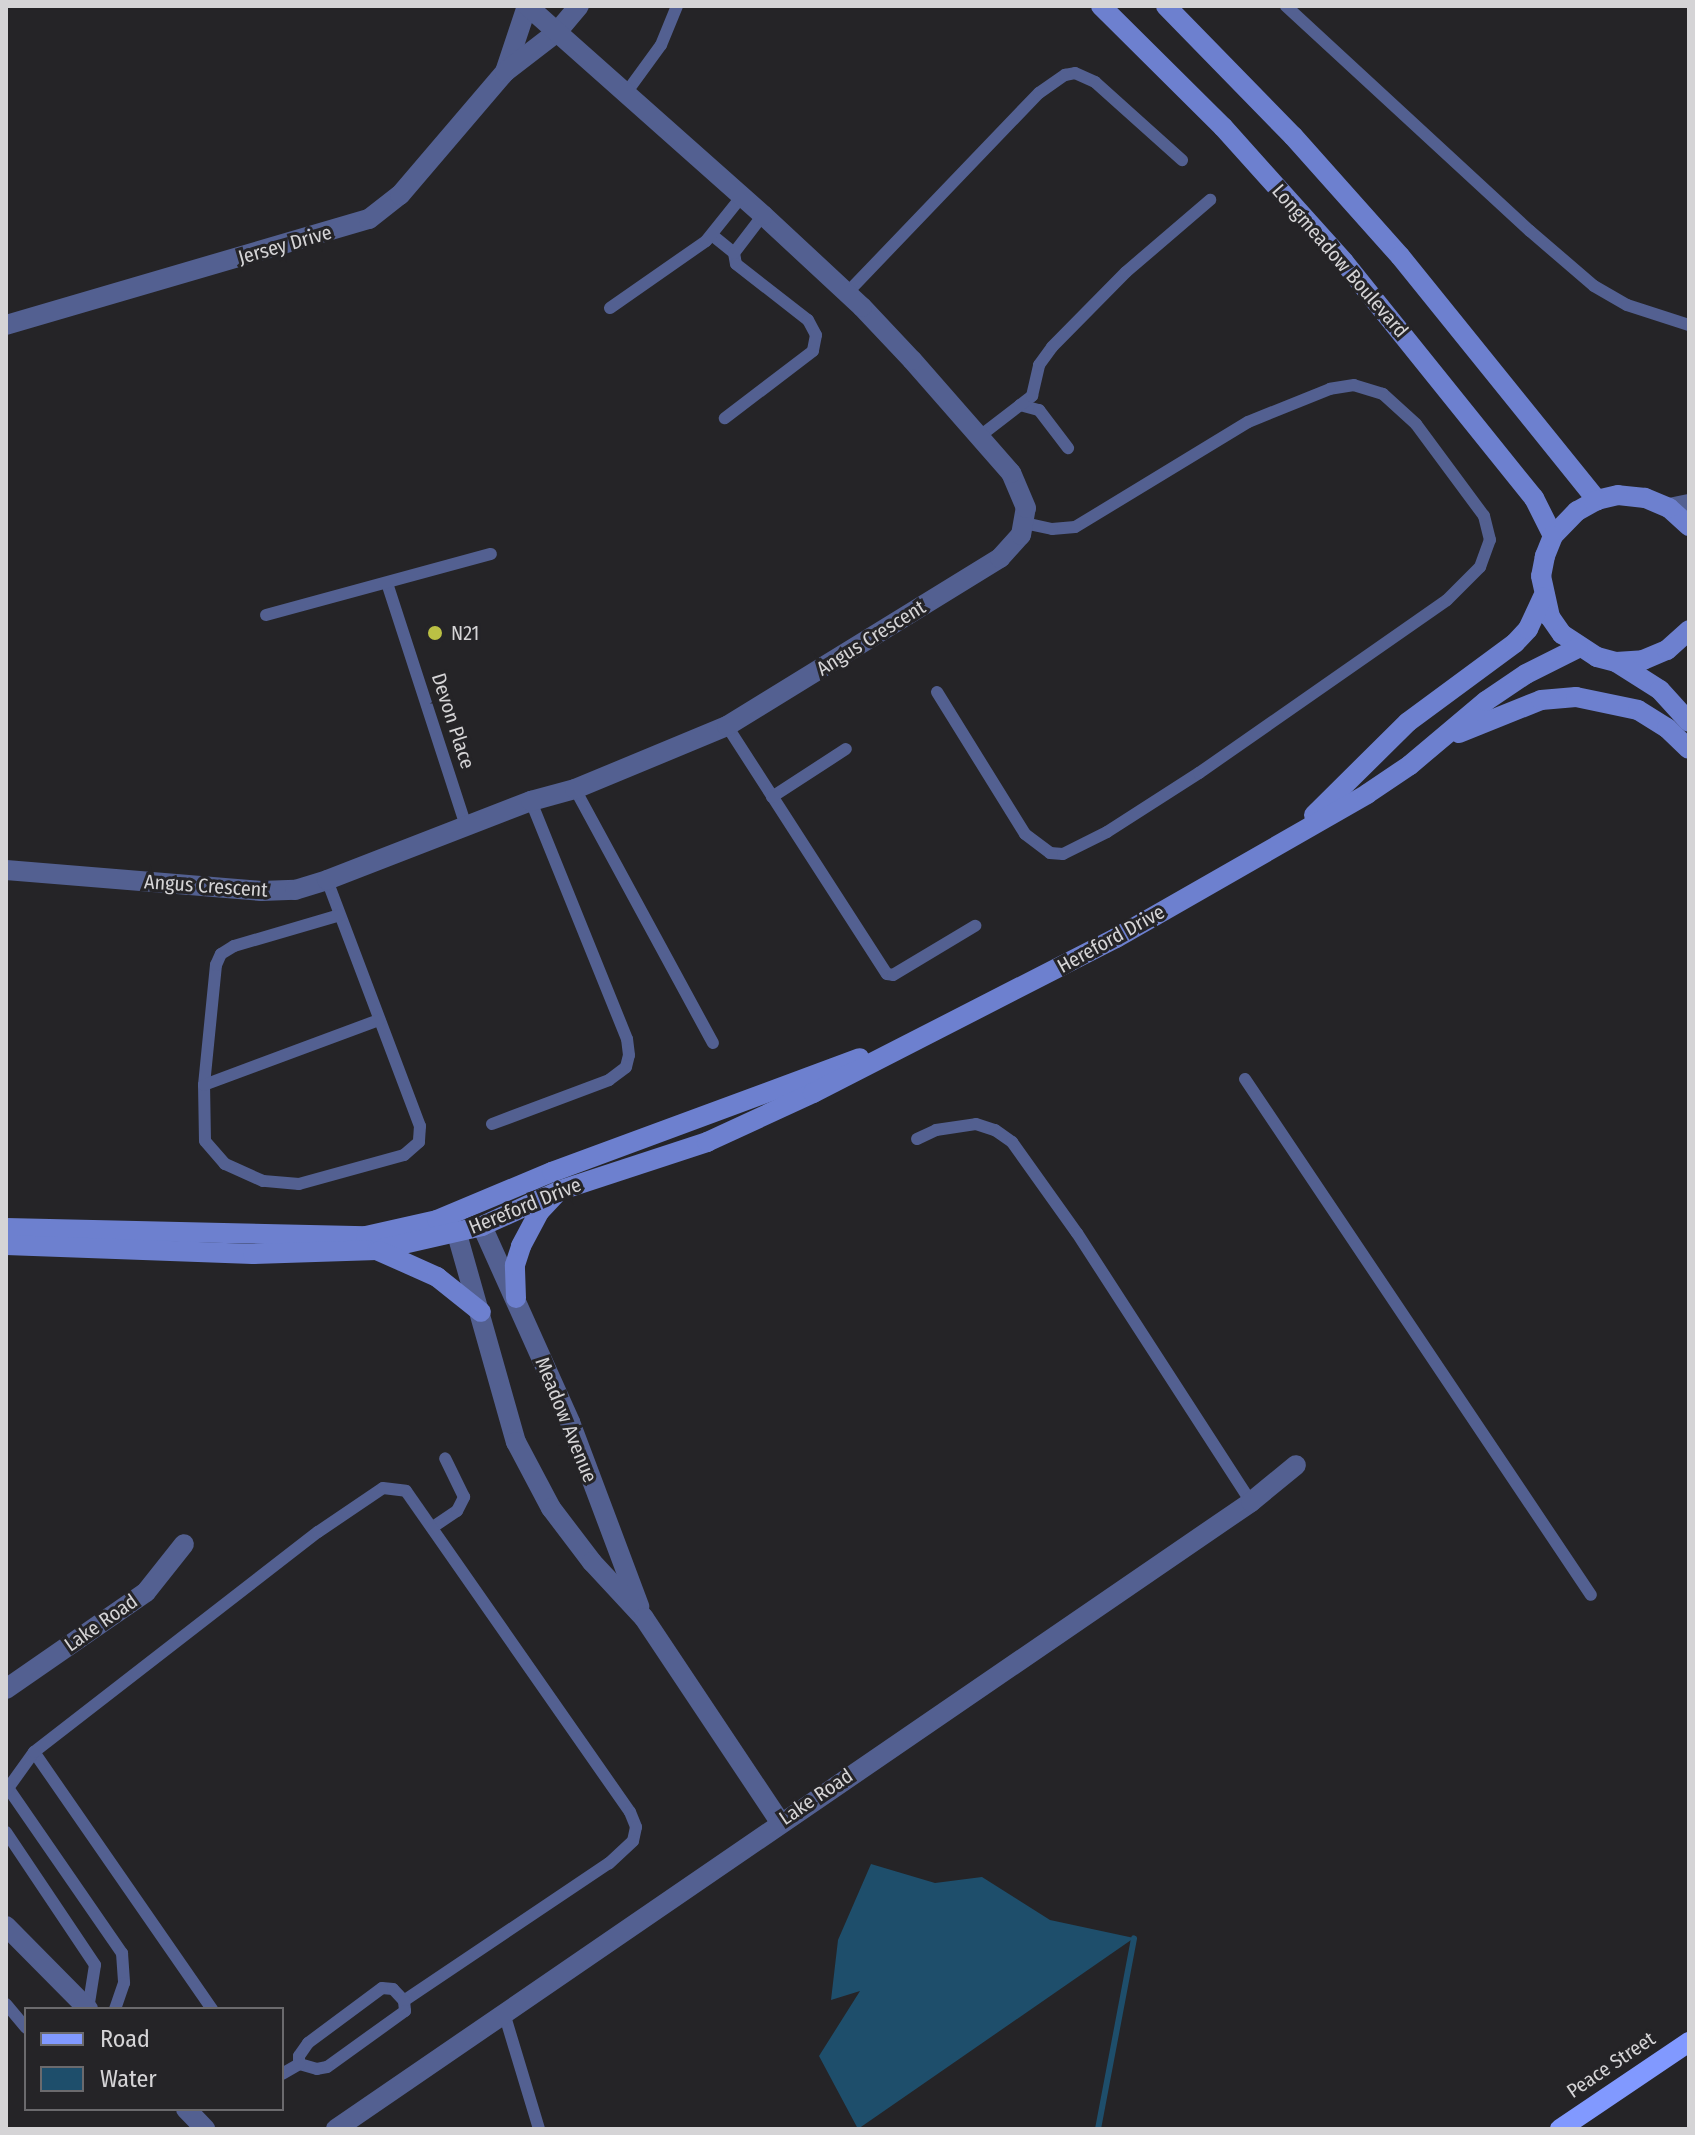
<!DOCTYPE html>
<style>
body{margin:0}
#map{position:relative;width:1695px;height:2135px;overflow:hidden;background:#252427;font-family:"Fira Sans Condensed",sans-serif}
div>[style]{position:absolute}
.water>*{inset:0;background:#1e4e6b}
.stream>*{height:6px;margin:-3px;padding:0 3px;transform-origin:3px;border-radius:3px;background:#1e4e6b}
.lane>*{height:12px;margin:-6px;padding:0 6px;transform-origin:6px;border-radius:6px;background:#536091}
.street>*{height:20px;margin:-10px;padding:0 10px;transform-origin:10px;border-radius:10px;background:#536091}
.secondary>*{height:20px;margin:-10px;padding:0 10px;transform-origin:10px;border-radius:10px;background:#6d80cf}
.primary>*{height:20px;margin:-10px;padding:0 10px;transform-origin:10px;border-radius:10px;background:#8199ff}
.dots>*{width:22px;height:22px;translate:-50% -50%;box-sizing:border-box;border:4px solid #252427;border-radius:50%}
span{translate:-50% -50%;white-space:nowrap;text-align:center;line-height:1.15;-webkit-text-stroke:6px #252427;paint-order:stroke}
.street-label{font-size:20px;color:#d5d4d6}
.poi-label{font-size:20px;color:#d5d4d6}
.left{translate:0 -50%;text-align:left}
.frame{position:absolute;inset:0;border:8px solid #d5d4d6;pointer-events:none}
.legend{position:absolute;left:24px;top:2007px;width:260px;height:104px;box-sizing:border-box;background:#252427;border:2px solid #6b6a6d;margin:0;padding:10px 14px;list-style:none;font-size:24px;color:#d5d4d6}
.legend li{display:flex;align-items:center;gap:16px;height:40px}
.legend b{width:40px;border:2px solid #6b6a6d}
</style>
<div id="map">
<div class="water">
<i style="clip-path:polygon(871px 1864px,935px 1883px,982px 1877px,1050px 1920px,1134px 1938px,858px 2129px,819px 2056px,860px 1991px,831px 2000px,838px 1940px)"></i>
</div>
<div class="stream">
<i style="left:1098px;top:2129px;width:194px;rotate:-79.3deg"></i>
</div>
<div class="lane">
<i style="left:1286px;top:6px;width:332px;rotate:42.7deg"></i>
<i style="left:1530px;top:231px;width:84px;rotate:40.7deg"></i>
<i style="left:1594px;top:286px;width:38px;rotate:30deg"></i>
<i style="left:1627px;top:305px;width:65px;rotate:17.9deg"></i>
<i style="left:626px;top:93px;width:59px;rotate:-53.9deg"></i>
<i style="left:661px;top:45px;width:42px;rotate:-67.7deg"></i>
<i style="left:712px;top:235px;width:28px;rotate:39deg"></i>
<i style="left:734px;top:253px;width:11px;rotate:80deg"></i>
<i style="left:736px;top:264px;width:91px;rotate:37.9deg"></i>
<i style="left:808px;top:320px;width:17px;rotate:62deg"></i>
<i style="left:816px;top:335px;width:16px;rotate:101deg"></i>
<i style="left:813px;top:351px;width:111px;rotate:142.7deg"></i>
<i style="left:734px;top:253px;width:48px;rotate:-52.7deg"></i>
<i style="left:847px;top:293px;width:277px;rotate:-46.2deg"></i>
<i style="left:1039px;top:93px;width:32px;rotate:-35deg"></i>
<i style="left:1065px;top:75px;width:10px;rotate:-11deg"></i>
<i style="left:1075px;top:73px;width:22px;rotate:24deg"></i>
<i style="left:1095px;top:82px;width:117px;rotate:41.9deg"></i>
<i style="left:610px;top:308px;width:117px;rotate:-34.9deg"></i>
<i style="left:706px;top:241px;width:58px;rotate:-51.3deg"></i>
<i style="left:1020px;top:405px;width:20px;rotate:15deg"></i>
<i style="left:1039px;top:410px;width:48px;rotate:52.7deg"></i>
<i style="left:980px;top:436px;width:66px;rotate:-37.6deg"></i>
<i style="left:1032px;top:396px;width:32px;rotate:-77deg"></i>
<i style="left:1039px;top:365px;width:22px;rotate:-54deg"></i>
<i style="left:1052px;top:347px;width:105px;rotate:-45.4deg"></i>
<i style="left:1126px;top:272px;width:111px;rotate:-40.6deg"></i>
<i style="left:387px;top:583px;width:256px;rotate:72deg"></i>
<i style="left:266px;top:615px;width:233px;rotate:-15.2deg"></i>
<i style="left:937px;top:692px;width:167px;rotate:58.2deg"></i>
<i style="left:1025px;top:834px;width:31px;rotate:37deg"></i>
<i style="left:1050px;top:853px;width:13px;rotate:4deg"></i>
<i style="left:1063px;top:854px;width:49px;rotate:-26.6deg"></i>
<i style="left:1107px;top:832px;width:109px;rotate:-32.7deg"></i>
<i style="left:1199px;top:773px;width:302px;rotate:-34.9deg"></i>
<i style="left:1447px;top:600px;width:47px;rotate:-45deg"></i>
<i style="left:1480px;top:567px;width:29px;rotate:-70deg"></i>
<i style="left:1490px;top:540px;width:25px;rotate:-104deg"></i>
<i style="left:1484px;top:516px;width:114px;rotate:-126.5deg"></i>
<i style="left:1416px;top:424px;width:45px;rotate:-137.7deg"></i>
<i style="left:1383px;top:394px;width:30px;rotate:-163deg"></i>
<i style="left:1354px;top:385px;width:24px;rotate:171deg"></i>
<i style="left:1330px;top:389px;width:88px;rotate:158.1deg"></i>
<i style="left:1248px;top:422px;width:202px;rotate:148.7deg"></i>
<i style="left:1075px;top:527px;width:23px;rotate:175deg"></i>
<i style="left:1052px;top:529px;width:29px;rotate:-168deg"></i>
<i style="left:727px;top:726px;width:295px;rotate:57.2deg"></i>
<i style="left:887px;top:974px;width:6px;rotate:9deg"></i>
<i style="left:893px;top:975px;width:96px;rotate:-30.9deg"></i>
<i style="left:575px;top:789px;width:289px;rotate:61.5deg"></i>
<i style="left:772px;top:797px;width:88px;rotate:-33deg"></i>
<i style="left:327px;top:880px;width:263px;rotate:69.3deg"></i>
<i style="left:420px;top:1126px;width:16px;rotate:94deg"></i>
<i style="left:419px;top:1142px;width:20px;rotate:139deg"></i>
<i style="left:404px;top:1155px;width:109px;rotate:164.6deg"></i>
<i style="left:299px;top:1184px;width:36px;rotate:-175deg"></i>
<i style="left:263px;top:1181px;width:42px;rotate:-155.9deg"></i>
<i style="left:225px;top:1164px;width:30px;rotate:-131deg"></i>
<i style="left:205px;top:1141px;width:56px;rotate:-91deg"></i>
<i style="left:204px;top:1085px;width:121px;rotate:-84.3deg"></i>
<i style="left:216px;top:965px;width:12px;rotate:-66deg"></i>
<i style="left:221px;top:954px;width:15px;rotate:-32deg"></i>
<i style="left:234px;top:946px;width:110px;rotate:-16.3deg"></i>
<i style="left:1245px;top:1079px;width:621px;rotate:56.16deg"></i>
<i style="left:204px;top:1085px;width:187px;rotate:-20.4deg"></i>
<i style="left:492px;top:1124px;width:125px;rotate:-20.6deg"></i>
<i style="left:609px;top:1080px;width:21px;rotate:-37deg"></i>
<i style="left:626px;top:1067px;width:12px;rotate:-76deg"></i>
<i style="left:629px;top:1055px;width:16px;rotate:-97deg"></i>
<i style="left:627px;top:1039px;width:257px;rotate:-112deg"></i>
<i style="left:917px;top:1139px;width:21px;rotate:-25deg"></i>
<i style="left:936px;top:1130px;width:40px;rotate:-8.5deg"></i>
<i style="left:976px;top:1124px;width:20px;rotate:18deg"></i>
<i style="left:995px;top:1130px;width:21px;rotate:35deg"></i>
<i style="left:1012px;top:1142px;width:112px;rotate:54.5deg"></i>
<i style="left:1077px;top:1233px;width:320px;rotate:57.1deg"></i>
<i style="left:433px;top:1527px;width:29px;rotate:-34deg"></i>
<i style="left:457px;top:1511px;width:16px;rotate:-63deg"></i>
<i style="left:464px;top:1497px;width:43px;rotate:-116deg"></i>
<i style="left:34px;top:1752px;width:313px;rotate:55.3deg"></i>
<i style="left:8px;top:1788px;width:201px;rotate:55.4deg"></i>
<i style="left:122px;top:1953px;width:30px;rotate:86deg"></i>
<i style="left:124px;top:1983px;width:28px;rotate:109deg"></i>
<i style="left:6px;top:1791px;width:48px;rotate:-54.3deg"></i>
<i style="left:34px;top:1752px;width:359px;rotate:-37.8deg"></i>
<i style="left:318px;top:1532px;width:78px;rotate:-34.1deg"></i>
<i style="left:383px;top:1488px;width:23px;rotate:7deg"></i>
<i style="left:406px;top:1491px;width:391px;rotate:55.1deg"></i>
<i style="left:630px;top:1812px;width:16px;rotate:68deg"></i>
<i style="left:636px;top:1827px;width:14px;rotate:102deg"></i>
<i style="left:633px;top:1841px;width:33px;rotate:137deg"></i>
<i style="left:609px;top:1863px;width:247px;rotate:146.1deg"></i>
<i style="left:6px;top:1832px;width:160px;rotate:56.2deg"></i>
<i style="left:95px;top:1965px;width:45px;rotate:99deg"></i>
<i style="left:382px;top:1988px;width:11px;rotate:5deg"></i>
<i style="left:393px;top:1989px;width:16px;rotate:47deg"></i>
<i style="left:404px;top:2001px;width:10px;rotate:84deg"></i>
<i style="left:405px;top:2011px;width:96px;rotate:144.3deg"></i>
<i style="left:327px;top:2067px;width:10px;rotate:169deg"></i>
<i style="left:317px;top:2069px;width:19px;rotate:-164deg"></i>
<i style="left:299px;top:2064px;width:8px;rotate:-90deg"></i>
<i style="left:299px;top:2056px;width:16px;rotate:-55deg"></i>
<i style="left:308px;top:2043px;width:92px;rotate:-36.6deg"></i>
<i style="left:6px;top:2004px;width:31px;rotate:50deg"></i>
<i style="left:504px;top:2013px;width:121px;rotate:73.2deg"></i>
<i style="left:282px;top:2074px;width:20px;rotate:-30deg"></i>
</div>
<div class="street">
<i style="left:505px;top:72px;width:70px;rotate:-71.6deg"></i>
<i style="left:6px;top:325px;width:378px;rotate:-16.3deg"></i>
<i style="left:369px;top:219px;width:39px;rotate:-38deg"></i>
<i style="left:400px;top:195px;width:162px;rotate:-49.5deg"></i>
<i style="left:505px;top:72px;width:66px;rotate:-37.6deg"></i>
<i style="left:557px;top:32px;width:34px;rotate:-50deg"></i>
<i style="left:1669px;top:508px;width:20px;rotate:-11deg"></i>
<i style="left:6px;top:870px;width:256px;rotate:4.7deg"></i>
<i style="left:261px;top:891px;width:34px;rotate:-2deg"></i>
<i style="left:295px;top:890px;width:34px;rotate:-17deg"></i>
<i style="left:327px;top:880px;width:219px;rotate:-21.2deg"></i>
<i style="left:531px;top:801px;width:46px;rotate:-15.3deg"></i>
<i style="left:575px;top:789px;width:165px;rotate:-22.5deg"></i>
<i style="left:727px;top:726px;width:321px;rotate:-31.6deg"></i>
<i style="left:1000px;top:558px;width:31px;rotate:-48deg"></i>
<i style="left:1021px;top:535px;width:27px;rotate:-80deg"></i>
<i style="left:1026px;top:508px;width:38px;rotate:-113deg"></i>
<i style="left:1011px;top:473px;width:150px;rotate:-131.2deg"></i>
<i style="left:912px;top:360px;width:73px;rotate:-133.3deg"></i>
<i style="left:862px;top:307px;width:135px;rotate:-137.1deg"></i>
<i style="left:763px;top:215px;width:314px;rotate:-138.4deg"></i>
<i style="left:482px;top:1226px;width:215px;rotate:65.8deg"></i>
<i style="left:570px;top:1422px;width:197px;rotate:69.4deg"></i>
<i style="left:457px;top:1234px;width:216px;rotate:74.2deg"></i>
<i style="left:516px;top:1442px;width:75px;rotate:62.1deg"></i>
<i style="left:551px;top:1508px;width:68px;rotate:52.8deg"></i>
<i style="left:592px;top:1562px;width:76px;rotate:47.1deg"></i>
<i style="left:644px;top:1618px;width:245px;rotate:56.3deg"></i>
<i style="left:6px;top:1689px;width:170px;rotate:-34.7deg"></i>
<i style="left:146px;top:1592px;width:61px;rotate:-51.6deg"></i>
<i style="left:6px;top:1926px;width:117px;rotate:45.3deg"></i>
<i style="left:186px;top:2109px;width:28px;rotate:46deg"></i>
<i style="left:336px;top:2129px;width:1109px;rotate:-34.42deg"></i>
<i style="left:1251px;top:1502px;width:58px;rotate:-39.4deg"></i>
</div>
<div class="secondary">
<i style="left:1101px;top:6px;width:172px;rotate:44.8deg"></i>
<i style="left:1223px;top:127px;width:181px;rotate:48.1deg"></i>
<i style="left:1344px;top:262px;width:303px;rotate:51.2deg"></i>
<i style="left:1534px;top:498px;width:42px;rotate:63.4deg"></i>
<i style="left:1166px;top:6px;width:182px;rotate:45.7deg"></i>
<i style="left:1293px;top:136px;width:161px;rotate:48.3deg"></i>
<i style="left:1400px;top:256px;width:314px;rotate:51.1deg"></i>
<i style="left:1689px;top:526px;width:27px;rotate:-138deg"></i>
<i style="left:1669px;top:508px;width:26px;rotate:-157deg"></i>
<i style="left:1645px;top:498px;width:27px;rotate:-174deg"></i>
<i style="left:1618px;top:495px;width:22px;rotate:167deg"></i>
<i style="left:1597px;top:500px;width:23px;rotate:151deg"></i>
<i style="left:1577px;top:511px;width:35px;rotate:134deg"></i>
<i style="left:1553px;top:536px;width:22px;rotate:112deg"></i>
<i style="left:1545px;top:556px;width:20px;rotate:101deg"></i>
<i style="left:1541px;top:576px;width:42px;rotate:77.6deg"></i>
<i style="left:1550px;top:617px;width:21px;rotate:55deg"></i>
<i style="left:1562px;top:634px;width:42px;rotate:33.3deg"></i>
<i style="left:1597px;top:657px;width:20px;rotate:15deg"></i>
<i style="left:1616px;top:662px;width:27px;rotate:-4deg"></i>
<i style="left:1643px;top:660px;width:26px;rotate:-23deg"></i>
<i style="left:1667px;top:650px;width:30px;rotate:-42deg"></i>
<i style="left:1616px;top:662px;width:52px;rotate:32.5deg"></i>
<i style="left:1660px;top:690px;width:43px;rotate:47.8deg"></i>
<i style="left:1459px;top:733px;width:88px;rotate:-21.9deg"></i>
<i style="left:1541px;top:700px;width:35px;rotate:-5deg"></i>
<i style="left:1576px;top:697px;width:63px;rotate:11.8deg"></i>
<i style="left:1638px;top:710px;width:34px;rotate:32deg"></i>
<i style="left:1667px;top:728px;width:30px;rotate:44deg"></i>
<i style="left:1314px;top:815px;width:132px;rotate:-44.7deg"></i>
<i style="left:1408px;top:722px;width:133px;rotate:-36.4deg"></i>
<i style="left:1515px;top:643px;width:19px;rotate:-47deg"></i>
<i style="left:1528px;top:629px;width:35px;rotate:-65deg"></i>
<i style="left:6px;top:1228px;width:360px;rotate:1.3deg"></i>
<i style="left:366px;top:1236px;width:73px;rotate:-12.7deg"></i>
<i style="left:437px;top:1220px;width:125px;rotate:-22.7deg"></i>
<i style="left:552px;top:1172px;width:328px;rotate:-20.3deg"></i>
<i style="left:6px;top:1245px;width:247px;rotate:2.1deg"></i>
<i style="left:253px;top:1254px;width:124px;rotate:-1.8deg"></i>
<i style="left:377px;top:1250px;width:108px;rotate:-12.9deg"></i>
<i style="left:482px;top:1226px;width:87px;rotate:-24.5deg"></i>
<i style="left:561px;top:1190px;width:154px;rotate:-18.2deg"></i>
<i style="left:707px;top:1142px;width:117px;rotate:-24.8deg"></i>
<i style="left:813px;top:1093px;width:340px;rotate:-27.1deg"></i>
<i style="left:1116px;top:938px;width:289px;rotate:-29.8deg"></i>
<i style="left:1367px;top:794px;width:52px;rotate:-34deg"></i>
<i style="left:1410px;top:765px;width:99px;rotate:-40.1deg"></i>
<i style="left:1486px;top:701px;width:48px;rotate:-34deg"></i>
<i style="left:1526px;top:674px;width:58px;rotate:-26.6deg"></i>
<i style="left:379px;top:1251px;width:64px;rotate:24.1deg"></i>
<i style="left:437px;top:1277px;width:56px;rotate:38.5deg"></i>
<i style="left:516px;top:1298px;width:33px;rotate:-92deg"></i>
<i style="left:515px;top:1265px;width:20px;rotate:-72deg"></i>
<i style="left:521px;top:1246px;width:40px;rotate:-62deg"></i>
<i style="left:540px;top:1211px;width:22px;rotate:-47deg"></i>
</div>
<div class="primary">
<i style="left:1560px;top:2129px;width:156px;rotate:-34deg"></i>
</div>
<div class="dots">
<i style="left:435px;top:633px;background:#bbc044"></i>
</div>
<div class="street-label">
<span style="left:285px;top:245px;rotate:-16deg">Jersey Drive</span>
<span style="left:1340px;top:261px;rotate:49deg">Longmeadow Boulevard</span>
<span style="left:871px;top:638px;rotate:-32deg">Angus Crescent</span>
<span style="left:453px;top:721px;rotate:72deg">Devon Place</span>
<span style="left:206px;top:886px;rotate:4deg">Angus Crescent</span>
<span style="left:1111px;top:939px;rotate:-29deg">Hereford Drive</span>
<span style="left:525px;top:1206px;rotate:-22deg">Hereford Drive</span>
<span style="left:566px;top:1420px;rotate:68deg">Meadow Avenue</span>
<span style="left:101px;top:1623px;rotate:-35deg">Lake Road</span>
<span style="left:816px;top:1797px;rotate:-34deg">Lake Road</span>
<span style="left:1611px;top:2065px;rotate:-34deg">Peace Street</span>
</div>
<div class="poi-label">
<span class="left" style="left:451px;top:633px">N21</span>
</div>
<div class="frame"></div>
<ul class="legend">
<li><b style="height:10px;background:#8199ff"></b>Road</li>
<li><b style="height:22px;background:#1e4e6b"></b>Water</li>
</ul>
</div>
